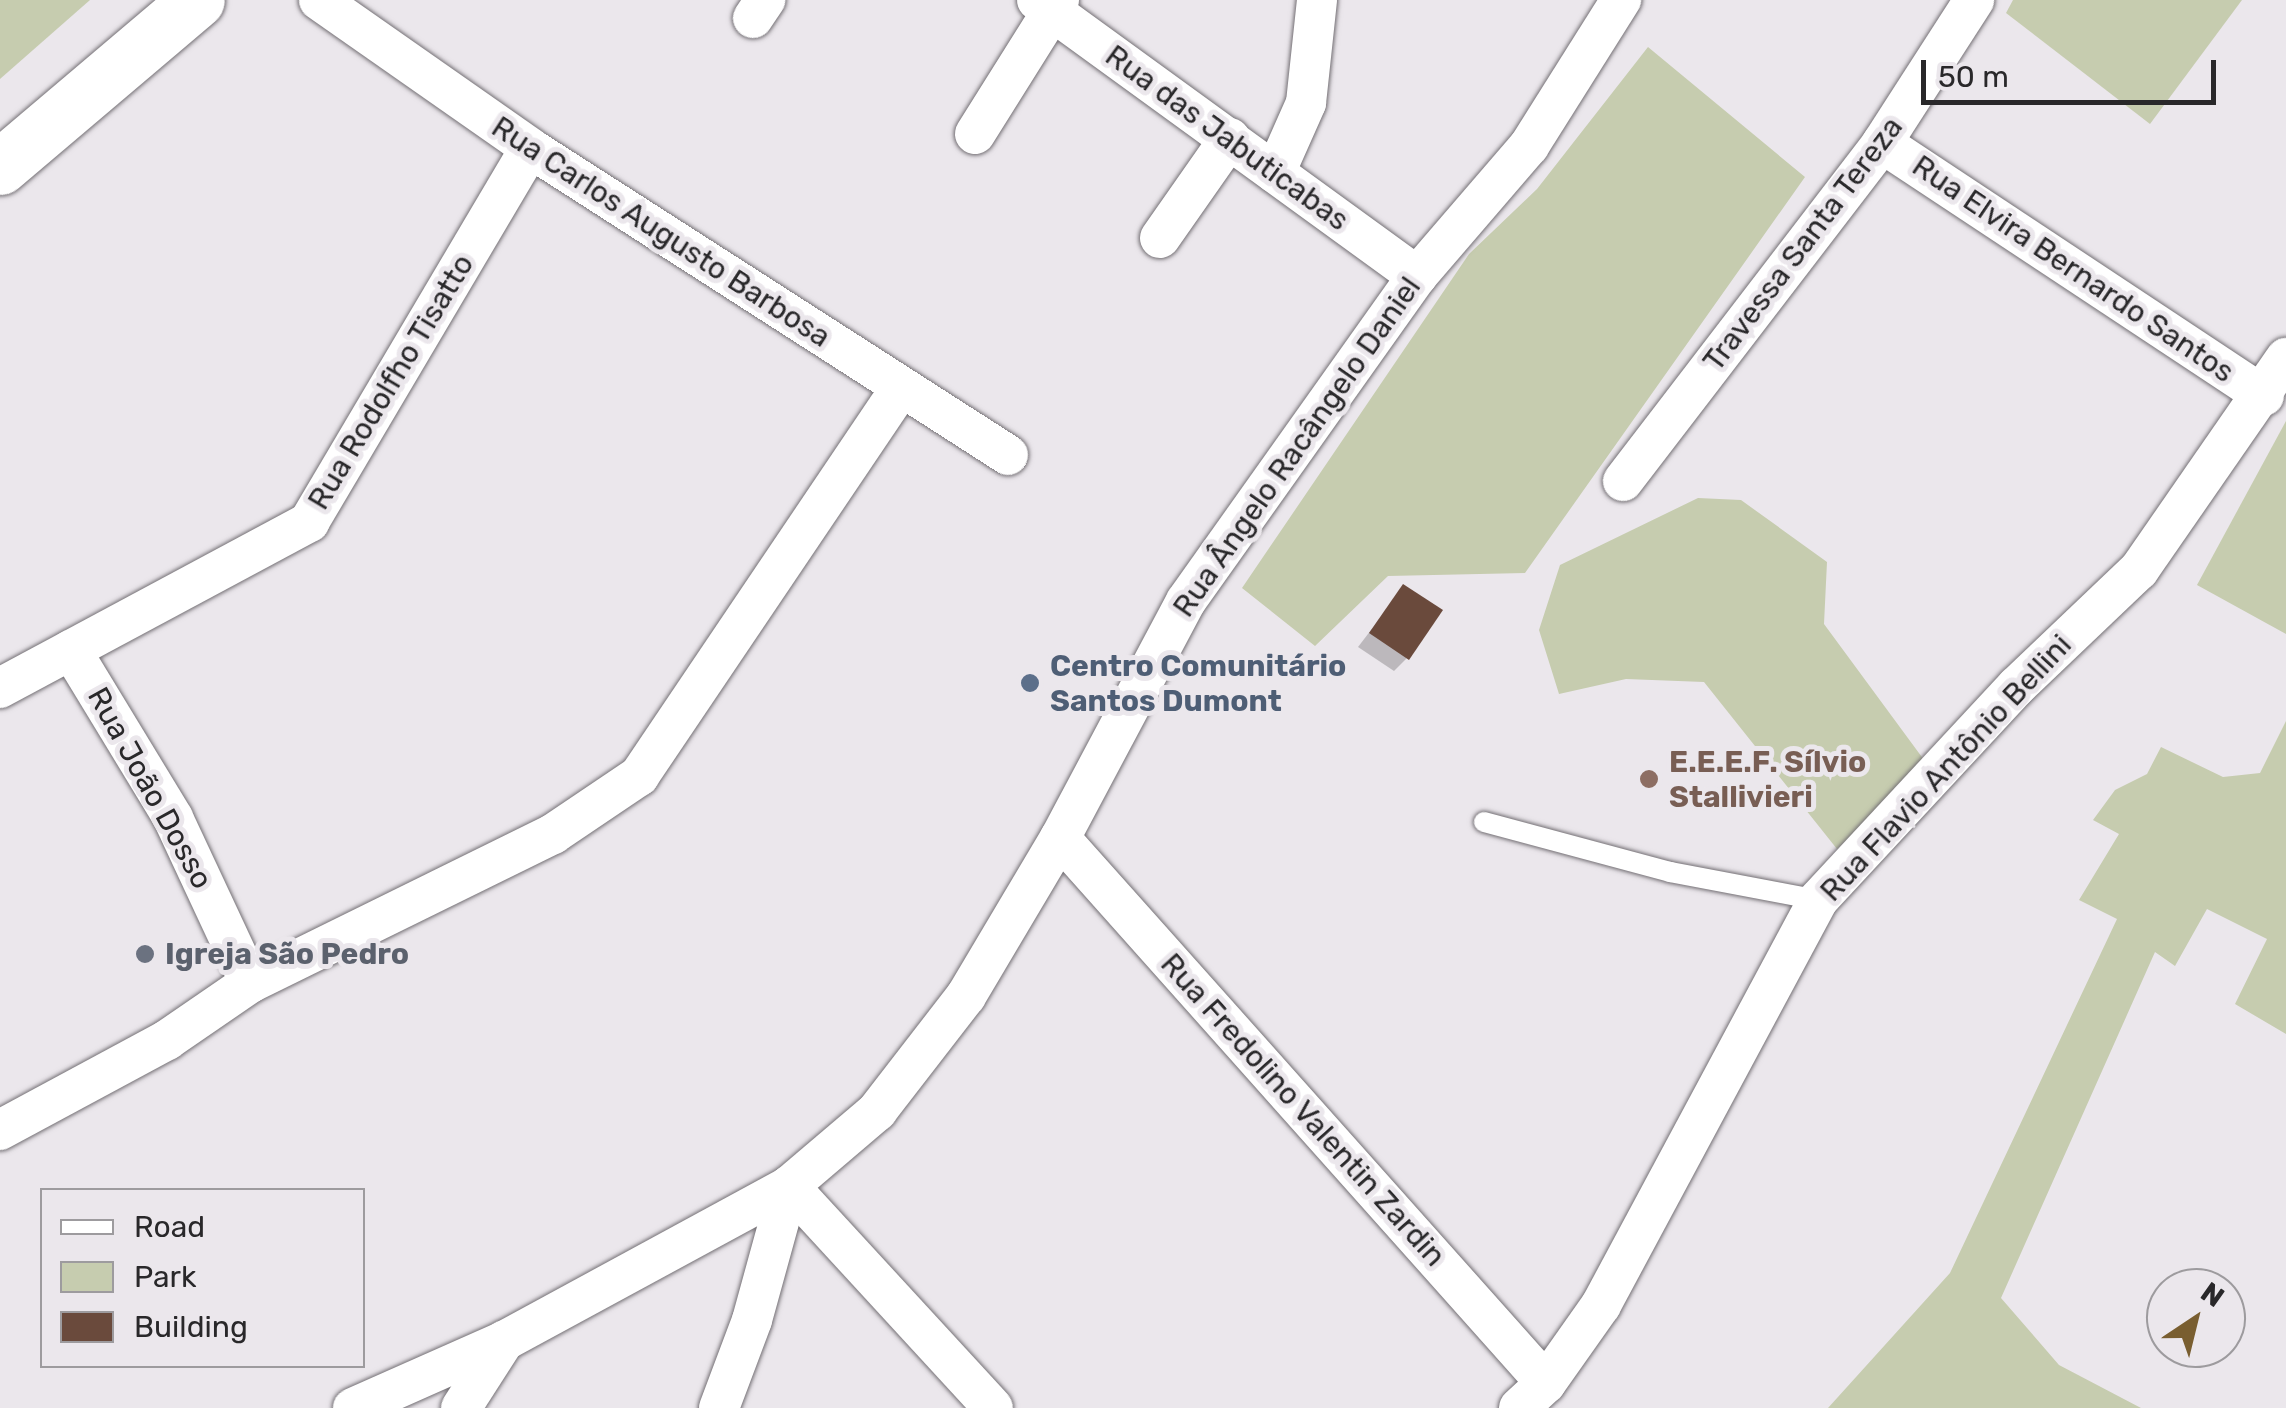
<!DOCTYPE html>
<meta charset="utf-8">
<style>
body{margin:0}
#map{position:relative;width:2286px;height:1408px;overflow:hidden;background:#ebe7ec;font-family:Rubik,sans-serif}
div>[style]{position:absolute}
.green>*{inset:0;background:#c6ccaf}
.shadow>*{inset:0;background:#0003}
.building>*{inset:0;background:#6a4a3c}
.roads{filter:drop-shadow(0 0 2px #736f74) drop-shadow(0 0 2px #736f74)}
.lane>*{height:20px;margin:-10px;padding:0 10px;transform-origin:10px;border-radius:10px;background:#fff}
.street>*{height:40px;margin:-20px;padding:0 20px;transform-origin:20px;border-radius:20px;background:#fff}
.secondary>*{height:55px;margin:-27.5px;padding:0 27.5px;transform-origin:27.5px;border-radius:27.5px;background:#fff}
.dots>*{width:28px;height:28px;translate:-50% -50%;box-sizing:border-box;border:5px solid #ebe7ec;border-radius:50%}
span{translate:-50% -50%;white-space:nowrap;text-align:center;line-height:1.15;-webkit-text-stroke:10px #ebe7ec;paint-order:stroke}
.street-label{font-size:30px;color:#29282a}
.service-label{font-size:30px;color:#4e5e75;font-weight:700}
.left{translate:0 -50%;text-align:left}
.education-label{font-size:30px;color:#785e54;font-weight:700}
.worship-label{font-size:30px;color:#5b616d;font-weight:700}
.legend{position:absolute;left:40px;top:1188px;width:325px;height:180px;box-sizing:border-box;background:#ebe7ec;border:2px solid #9d9b9e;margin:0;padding:12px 18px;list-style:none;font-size:30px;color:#29282a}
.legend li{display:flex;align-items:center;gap:20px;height:50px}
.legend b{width:50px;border:2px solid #9d9b9e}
.north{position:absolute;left:2146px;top:1268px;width:100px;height:100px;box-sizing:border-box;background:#ebe7ec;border:2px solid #9d9b9e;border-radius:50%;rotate:35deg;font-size:28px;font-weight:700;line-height:40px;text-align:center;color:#29282a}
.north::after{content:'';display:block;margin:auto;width:35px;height:45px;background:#795e30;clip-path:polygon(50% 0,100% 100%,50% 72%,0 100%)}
.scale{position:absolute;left:1921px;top:60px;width:295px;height:45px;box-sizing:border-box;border:5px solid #29282a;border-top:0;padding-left:12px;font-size:30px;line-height:35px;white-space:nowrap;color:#29282a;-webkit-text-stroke:8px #ebe7ec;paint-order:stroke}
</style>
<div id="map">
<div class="green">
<i style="clip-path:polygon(0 0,90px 0,0 79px)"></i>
<i style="clip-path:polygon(2013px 0,2242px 0,2150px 124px,2006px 13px)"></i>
<i style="clip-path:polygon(1648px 47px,1805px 177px,1525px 573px,1388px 576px,1315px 646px,1242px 588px,1469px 254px,1537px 189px)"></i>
<i style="clip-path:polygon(2286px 421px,2286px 634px,2197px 585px)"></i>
<i style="clip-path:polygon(1698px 498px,1741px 500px,1827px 562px,1824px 624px,1927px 764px,1837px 849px,1704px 682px,1626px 679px,1559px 694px,1539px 630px,1560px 565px)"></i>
<i style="clip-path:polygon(2286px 721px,2286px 1034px,2235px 1004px,2267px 939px,2207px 909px,2175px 966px,2155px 952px,2001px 1298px,2059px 1365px,2141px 1408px,1828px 1408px,1950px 1273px,2117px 919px,2079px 900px,2119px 834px,2093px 820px,2115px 790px,2147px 774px,2161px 747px,2223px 777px,2260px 773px)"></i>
</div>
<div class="shadow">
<i style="clip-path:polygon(1404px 587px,1407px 658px,1394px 671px,1358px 647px)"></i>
</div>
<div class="building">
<i style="clip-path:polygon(1403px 584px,1443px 610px,1409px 660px,1369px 633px)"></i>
</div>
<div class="roads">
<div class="lane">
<i style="left:1484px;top:822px;width:193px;rotate:15deg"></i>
<i style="left:1670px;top:872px;width:151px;rotate:10.7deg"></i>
</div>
<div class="street">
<i style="left:319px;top:0;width:258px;rotate:35deg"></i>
<i style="left:530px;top:148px;width:568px;rotate:32.71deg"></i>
<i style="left:1037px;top:0;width:470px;rotate:36deg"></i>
<i style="left:753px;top:18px;width:22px;rotate:-56deg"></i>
<i style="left:975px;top:134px;width:158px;rotate:-57.9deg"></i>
<i style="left:1882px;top:143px;width:458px;rotate:33.5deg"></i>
<i style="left:1275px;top:173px;width:77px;rotate:-66.1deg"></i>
<i style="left:1306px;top:103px;width:104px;rotate:-83.9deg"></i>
<i style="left:1160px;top:238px;width:122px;rotate:-55deg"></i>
<i style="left:1623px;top:481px;width:426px;rotate:-52.5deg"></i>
<i style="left:1882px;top:143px;width:170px;rotate:-57.2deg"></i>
<i style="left:71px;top:650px;width:197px;rotate:58.7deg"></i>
<i style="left:173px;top:818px;width:182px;rotate:65deg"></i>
<i style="left:0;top:688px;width:351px;rotate:-28.2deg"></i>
<i style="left:309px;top:522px;width:434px;rotate:-59.4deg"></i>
<i style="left:1060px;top:838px;width:730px;rotate:48.28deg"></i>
<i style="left:0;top:1130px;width:190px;rotate:-28.3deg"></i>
<i style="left:167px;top:1040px;width:101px;rotate:-34.5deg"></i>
<i style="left:250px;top:983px;width:338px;rotate:-26.2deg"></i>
<i style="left:553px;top:834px;width:104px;rotate:-34deg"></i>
<i style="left:639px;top:776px;width:468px;rotate:-56deg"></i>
<i style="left:789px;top:1186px;width:301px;rotate:47.4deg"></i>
<i style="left:353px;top:1408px;width:165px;rotate:-23.9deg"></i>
<i style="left:504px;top:1341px;width:324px;rotate:-28.5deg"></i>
<i style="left:789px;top:1186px;width:116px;rotate:-40.4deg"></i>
<i style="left:877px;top:1111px;width:145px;rotate:-52.3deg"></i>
<i style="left:966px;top:996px;width:184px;rotate:-59.3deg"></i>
<i style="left:1060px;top:838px;width:268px;rotate:-62deg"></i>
<i style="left:1186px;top:601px;width:399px;rotate:-54.6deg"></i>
<i style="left:1417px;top:276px;width:172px;rotate:-49.3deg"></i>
<i style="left:1529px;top:146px;width:173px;rotate:-57.8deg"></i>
<i style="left:461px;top:1408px;width:80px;rotate:-57.3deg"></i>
<i style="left:719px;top:1408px;width:94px;rotate:-69.4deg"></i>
<i style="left:752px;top:1320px;width:139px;rotate:-74.6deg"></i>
<i style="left:1519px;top:1408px;width:37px;rotate:-43deg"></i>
<i style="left:1546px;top:1383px;width:95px;rotate:-54.8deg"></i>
<i style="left:1601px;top:1305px;width:459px;rotate:-61.8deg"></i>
<i style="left:1818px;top:900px;width:292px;rotate:-47.1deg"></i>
<i style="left:2017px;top:686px;width:168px;rotate:-43.6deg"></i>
<i style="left:2139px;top:570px;width:258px;rotate:-55.3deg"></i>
</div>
<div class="secondary">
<i style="left:0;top:167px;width:258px;rotate:-40.3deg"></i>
</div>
</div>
<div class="dots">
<i style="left:1030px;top:683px;background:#5c6f8a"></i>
<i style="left:1649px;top:779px;background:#8d6e63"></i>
<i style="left:145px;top:954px;background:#6b7280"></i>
</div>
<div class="street-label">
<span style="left:1227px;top:138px;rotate:36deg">Rua das Jabuticabas</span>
<span style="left:661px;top:232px;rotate:33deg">Rua Carlos Augusto Barbosa</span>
<span style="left:1803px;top:244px;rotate:-53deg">Travessa Santa Tereza</span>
<span style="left:2073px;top:269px;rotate:34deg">Rua Elvira Bernardo Santos</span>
<span style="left:391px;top:382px;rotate:-59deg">Rua Rodolfho Tisatto</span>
<span style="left:1297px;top:447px;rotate:-55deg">Rua Ângelo Racângelo Daniel</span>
<span style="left:1946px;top:768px;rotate:-47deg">Rua Flavio Antônio Bellini</span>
<span style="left:150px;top:788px;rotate:61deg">Rua João Dosso</span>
<span style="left:1303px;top:1110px;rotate:48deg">Rua Fredolino Valentin Zardin</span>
</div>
<div class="service-label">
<span class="left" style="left:1050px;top:683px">Centro Comunitário<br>Santos Dumont</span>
</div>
<div class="education-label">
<span class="left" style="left:1669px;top:779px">E.E.E.F. Sílvio<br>Stallivieri</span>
</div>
<div class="worship-label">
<span class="left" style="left:165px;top:954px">Igreja São Pedro</span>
</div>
<ul class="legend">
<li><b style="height:12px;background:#fff"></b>Road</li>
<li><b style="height:28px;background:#c6ccaf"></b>Park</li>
<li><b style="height:28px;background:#6a4a3c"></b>Building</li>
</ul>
<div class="north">N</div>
<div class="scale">50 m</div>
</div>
